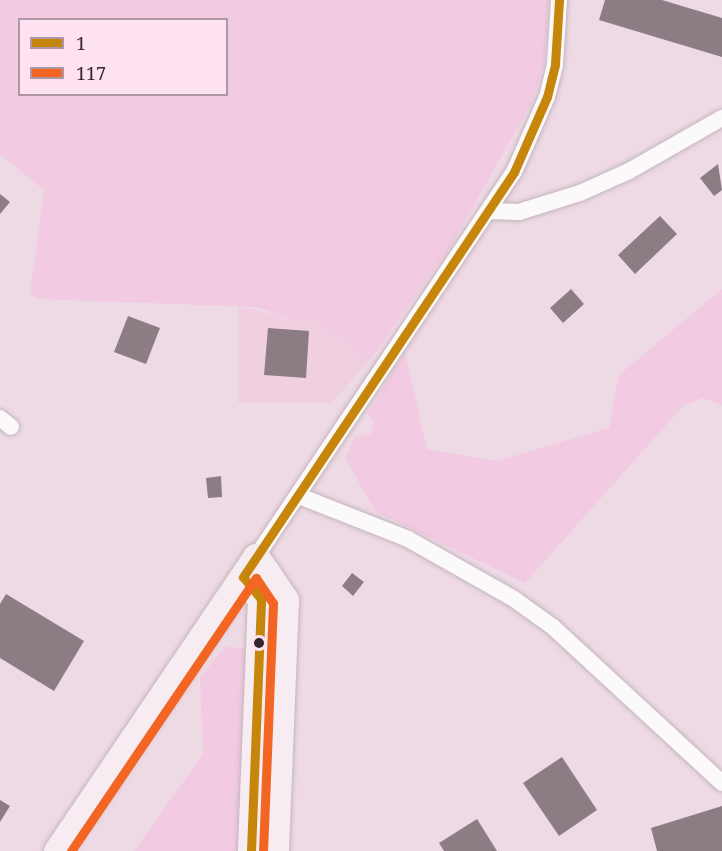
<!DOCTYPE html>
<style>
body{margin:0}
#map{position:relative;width:722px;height:851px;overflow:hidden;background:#eedae5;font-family:"Noto Serif",serif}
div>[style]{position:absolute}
.built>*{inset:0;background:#f0cfe1}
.green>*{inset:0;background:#f2cae1}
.building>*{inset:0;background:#8c7d85}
.roads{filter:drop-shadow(0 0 2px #c4b5bd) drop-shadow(0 0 2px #c4b5bd)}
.street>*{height:16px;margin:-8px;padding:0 8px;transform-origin:8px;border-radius:8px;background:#fcf9fb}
.primary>*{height:27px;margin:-13.5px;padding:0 13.5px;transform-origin:13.5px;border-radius:13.5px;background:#f6ecf2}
.bus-1>*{height:9px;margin:-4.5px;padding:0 4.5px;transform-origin:4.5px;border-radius:4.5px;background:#c6860b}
.bus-2>*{height:9px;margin:-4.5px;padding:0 4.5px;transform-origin:4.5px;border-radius:4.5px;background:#f26522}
.dots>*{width:16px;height:16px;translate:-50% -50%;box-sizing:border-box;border:3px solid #ffe2f1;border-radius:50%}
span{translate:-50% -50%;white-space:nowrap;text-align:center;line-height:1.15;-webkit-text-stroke:6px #ffe2f1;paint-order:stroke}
.legend{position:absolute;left:18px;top:18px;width:210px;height:78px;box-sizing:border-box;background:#ffe2f1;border:2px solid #ad97a3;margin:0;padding:8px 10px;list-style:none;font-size:18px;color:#33262d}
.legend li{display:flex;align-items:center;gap:12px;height:30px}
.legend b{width:30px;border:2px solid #ad97a3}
</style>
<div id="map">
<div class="built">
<i style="clip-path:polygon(238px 306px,293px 319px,312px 318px,370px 360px,331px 403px,238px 403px)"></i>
</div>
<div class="green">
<i style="clip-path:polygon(evenodd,0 0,549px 0,545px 60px,532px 102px,451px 246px,370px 360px,312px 318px,293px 319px,255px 307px,37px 299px,30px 294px,44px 190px,0 154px,0 0,20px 20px,226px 20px,226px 94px,20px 94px,20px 20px)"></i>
<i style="clip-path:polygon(722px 289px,722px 405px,703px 398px,684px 405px,525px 583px,376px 512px,345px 458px,356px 436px,370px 435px,374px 423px,367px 414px,405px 353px,427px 449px,497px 461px,609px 428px,619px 375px)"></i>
<i style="clip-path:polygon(226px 646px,246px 649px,241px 851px,134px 851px,203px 754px,200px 677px)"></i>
</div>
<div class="building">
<i style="clip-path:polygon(605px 0,662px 0,722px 18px,722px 57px,599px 20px)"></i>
<i style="clip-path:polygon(718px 164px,722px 190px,714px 196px,700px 178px)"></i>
<i style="clip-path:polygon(0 194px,10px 202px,0 214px)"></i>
<i style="clip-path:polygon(660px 216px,677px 234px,635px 274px,618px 255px)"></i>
<i style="clip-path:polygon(571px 289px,584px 304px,563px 323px,550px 308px)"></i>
<i style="clip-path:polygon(128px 316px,160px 328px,146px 364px,114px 352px)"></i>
<i style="clip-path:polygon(268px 328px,309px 331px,306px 378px,264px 375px)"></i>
<i style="clip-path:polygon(221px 476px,222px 497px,208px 498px,206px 478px)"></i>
<i style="clip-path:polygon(352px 573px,364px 582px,353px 596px,342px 586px)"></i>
<i style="clip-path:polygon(6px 594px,84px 641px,54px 691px,0 658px,0 604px)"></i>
<i style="clip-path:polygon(562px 757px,597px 810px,559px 836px,523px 783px)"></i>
<i style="clip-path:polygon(0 800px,10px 806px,0 822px)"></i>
<i style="clip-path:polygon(722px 806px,722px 851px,657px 851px,651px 828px)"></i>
<i style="clip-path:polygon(477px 819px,497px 851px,444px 851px,439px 843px)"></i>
</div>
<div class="roads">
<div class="street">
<i style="left:490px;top:211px;width:29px;rotate:2deg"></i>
<i style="left:519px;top:212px;width:64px;rotate:-17.3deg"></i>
<i style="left:580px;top:193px;width:54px;rotate:-24.2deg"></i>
<i style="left:629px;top:171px;width:107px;rotate:-29.7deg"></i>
<i style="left:0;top:418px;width:14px;rotate:39deg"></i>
<i style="left:299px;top:496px;width:117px;rotate:21.5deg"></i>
<i style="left:408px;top:539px;width:122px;rotate:29.5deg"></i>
<i style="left:514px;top:599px;width:48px;rotate:35.7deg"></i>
<i style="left:553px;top:627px;width:230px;rotate:42.7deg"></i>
<i style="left:256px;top:557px;width:463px;rotate:-56.2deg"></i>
<i style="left:514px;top:172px;width:82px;rotate:-66.3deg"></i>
<i style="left:547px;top:97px;width:34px;rotate:-76deg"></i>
<i style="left:555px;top:64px;width:64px;rotate:-86.4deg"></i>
</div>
<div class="primary">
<i style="left:243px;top:577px;width:28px;rotate:51deg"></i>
<i style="left:261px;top:599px;width:252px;rotate:92.3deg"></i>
<i style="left:57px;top:851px;width:355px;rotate:-55.9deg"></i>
<i style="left:256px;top:557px;width:52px;rotate:56deg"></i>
<i style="left:285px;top:600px;width:251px;rotate:92.3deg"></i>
</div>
</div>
<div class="bus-1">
<i style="left:251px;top:851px;width:252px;rotate:-87.7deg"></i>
<i style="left:261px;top:599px;width:28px;rotate:-129deg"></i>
<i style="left:243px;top:577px;width:487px;rotate:-56.2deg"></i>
<i style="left:514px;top:172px;width:82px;rotate:-66.3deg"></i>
<i style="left:547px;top:97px;width:34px;rotate:-76deg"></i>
<i style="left:555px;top:64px;width:64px;rotate:-86.4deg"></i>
</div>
<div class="bus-2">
<i style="left:71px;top:851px;width:330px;rotate:-55.9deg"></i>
<i style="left:256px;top:578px;width:30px;rotate:56deg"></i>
<i style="left:273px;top:603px;width:248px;rotate:92.3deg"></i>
</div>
<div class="dots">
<i style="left:259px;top:643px;background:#33262d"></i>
</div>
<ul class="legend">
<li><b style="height:8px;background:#c6860b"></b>1</li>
<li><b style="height:8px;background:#f26522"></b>117</li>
</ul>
</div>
